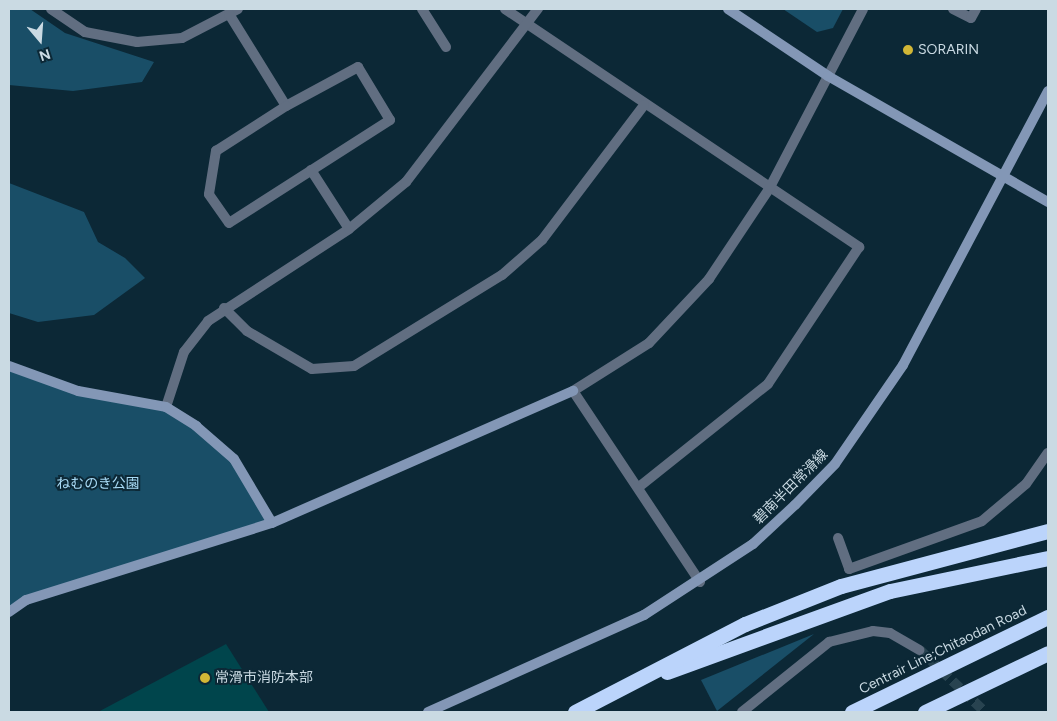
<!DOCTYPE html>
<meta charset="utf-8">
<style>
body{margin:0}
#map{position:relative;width:1057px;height:721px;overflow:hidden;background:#0c2836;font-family:Figtree,"Noto Sans JP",sans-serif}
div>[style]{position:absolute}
.green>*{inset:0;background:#194e67}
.shadow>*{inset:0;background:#0007}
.building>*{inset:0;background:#00454c}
.street-tunnel>*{height:10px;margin-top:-5px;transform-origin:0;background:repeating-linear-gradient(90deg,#284350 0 10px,transparent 0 15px)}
.street>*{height:10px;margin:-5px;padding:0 5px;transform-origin:5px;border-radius:5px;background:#616e81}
.secondary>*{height:10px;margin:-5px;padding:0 5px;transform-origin:5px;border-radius:5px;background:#8397b6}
.highway>*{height:15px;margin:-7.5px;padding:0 7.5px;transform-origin:7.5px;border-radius:7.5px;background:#bbd4fb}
.dots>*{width:14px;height:14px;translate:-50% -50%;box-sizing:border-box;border:2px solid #0c2836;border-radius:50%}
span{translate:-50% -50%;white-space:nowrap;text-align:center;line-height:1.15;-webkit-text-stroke:4px #0c2836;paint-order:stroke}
.poi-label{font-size:14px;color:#cadae3}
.left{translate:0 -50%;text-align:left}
.park-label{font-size:14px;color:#a7d9f4}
.street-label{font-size:14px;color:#cadae3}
.frame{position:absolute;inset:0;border:10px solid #cadae3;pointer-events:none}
.north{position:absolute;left:15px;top:15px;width:50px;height:50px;-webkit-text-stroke:4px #0c2836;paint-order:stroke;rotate:162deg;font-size:14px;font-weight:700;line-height:20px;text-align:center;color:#cadae3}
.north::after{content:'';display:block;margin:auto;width:18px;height:22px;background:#cadae3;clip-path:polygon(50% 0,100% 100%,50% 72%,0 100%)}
</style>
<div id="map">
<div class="green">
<i style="clip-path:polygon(9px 9px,30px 9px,65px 33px,154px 62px,142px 82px,73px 91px,9px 85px)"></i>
<i style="clip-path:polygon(783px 9px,843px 9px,833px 28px,817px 32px)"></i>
<i style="clip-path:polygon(9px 183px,84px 212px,98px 242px,125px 258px,145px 278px,94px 315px,38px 322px,9px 313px)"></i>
<i style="clip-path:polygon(9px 366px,50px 382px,166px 407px,234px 459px,272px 523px,99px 576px,9px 612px)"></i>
<i style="clip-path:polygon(814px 634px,717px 711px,701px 680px)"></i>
</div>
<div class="shadow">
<i style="clip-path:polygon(225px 645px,268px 712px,101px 712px)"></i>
</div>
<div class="building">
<i style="clip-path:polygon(226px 644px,269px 712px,98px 712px)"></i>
</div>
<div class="street-tunnel">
<i style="left:920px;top:650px;width:90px;rotate:43.6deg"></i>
</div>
<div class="street">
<i style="left:51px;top:9px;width:41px;rotate:34.1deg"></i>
<i style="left:85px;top:32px;width:53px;rotate:10.9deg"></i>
<i style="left:137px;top:42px;width:45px;rotate:-5.1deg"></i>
<i style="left:182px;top:38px;width:63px;rotate:-27.4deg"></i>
<i style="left:422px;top:9px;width:45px;rotate:57.7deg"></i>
<i style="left:505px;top:9px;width:427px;rotate:33.9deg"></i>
<i style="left:859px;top:247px;width:164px;rotate:123.6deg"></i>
<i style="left:768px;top:384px;width:165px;rotate:141.4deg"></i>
<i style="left:953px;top:9px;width:20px;rotate:27deg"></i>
<i style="left:971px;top:18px;width:10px;rotate:-61deg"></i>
<i style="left:229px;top:14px;width:108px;rotate:58.2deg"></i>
<i style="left:286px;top:106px;width:82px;rotate:-28.4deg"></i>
<i style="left:358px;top:67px;width:62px;rotate:58.9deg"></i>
<i style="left:390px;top:120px;width:191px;rotate:147.4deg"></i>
<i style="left:229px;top:223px;width:35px;rotate:-125deg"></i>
<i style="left:209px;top:194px;width:44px;rotate:-80.8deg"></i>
<i style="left:216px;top:151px;width:83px;rotate:-32.7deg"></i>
<i style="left:311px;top:170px;width:70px;rotate:57.2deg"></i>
<i style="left:224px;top:308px;width:33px;rotate:45deg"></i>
<i style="left:247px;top:331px;width:75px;rotate:30.3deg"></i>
<i style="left:312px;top:369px;width:42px;rotate:-4.1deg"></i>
<i style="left:354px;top:366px;width:174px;rotate:-31.6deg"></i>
<i style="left:502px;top:275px;width:53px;rotate:-41.2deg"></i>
<i style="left:542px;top:240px;width:169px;rotate:-52.9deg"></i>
<i style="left:166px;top:407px;width:58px;rotate:-71.9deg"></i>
<i style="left:184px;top:352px;width:39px;rotate:-52deg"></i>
<i style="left:208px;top:321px;width:168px;rotate:-33.1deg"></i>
<i style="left:349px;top:229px;width:74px;rotate:-39.5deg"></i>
<i style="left:406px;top:182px;width:218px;rotate:-52.7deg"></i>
<i style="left:838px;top:538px;width:33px;rotate:70deg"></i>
<i style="left:849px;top:569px;width:141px;rotate:-19.8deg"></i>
<i style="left:982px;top:521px;width:57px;rotate:-40.1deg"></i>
<i style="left:1026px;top:484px;width:38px;rotate:-55deg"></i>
<i style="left:700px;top:582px;width:229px;rotate:-123.6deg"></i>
<i style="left:573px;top:391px;width:90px;rotate:-32.3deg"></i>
<i style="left:649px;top:343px;width:88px;rotate:-46.8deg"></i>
<i style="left:709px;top:279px;width:108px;rotate:-56.3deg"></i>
<i style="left:769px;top:189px;width:203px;rotate:-62.4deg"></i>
<i style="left:742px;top:712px;width:112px;rotate:-38.8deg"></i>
<i style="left:829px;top:642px;width:45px;rotate:-14deg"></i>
<i style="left:873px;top:631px;width:17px;rotate:7deg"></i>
<i style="left:890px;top:633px;width:34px;rotate:30deg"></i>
</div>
<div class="secondary">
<i style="left:728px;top:9px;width:120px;rotate:33.8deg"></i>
<i style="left:828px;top:76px;width:254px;rotate:29.8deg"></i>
<i style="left:9px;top:366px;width:73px;rotate:19.9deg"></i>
<i style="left:78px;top:391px;width:89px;rotate:10.3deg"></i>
<i style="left:166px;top:407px;width:36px;rotate:32deg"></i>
<i style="left:196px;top:426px;width:50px;rotate:41deg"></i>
<i style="left:234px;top:459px;width:74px;rotate:59.3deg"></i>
<i style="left:9px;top:612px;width:21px;rotate:-35deg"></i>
<i style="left:26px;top:600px;width:258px;rotate:-17.4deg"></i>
<i style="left:272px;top:523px;width:329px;rotate:-23.7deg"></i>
<i style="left:428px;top:712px;width:237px;rotate:-24.2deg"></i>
<i style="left:644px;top:615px;width:130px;rotate:-33.1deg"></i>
<i style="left:753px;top:544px;width:57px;rotate:-42.9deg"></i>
<i style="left:795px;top:505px;width:57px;rotate:-45.7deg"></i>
<i style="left:835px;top:464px;width:120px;rotate:-55.5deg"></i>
<i style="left:903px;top:365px;width:310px;rotate:-62.1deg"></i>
</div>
<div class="highway">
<i style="left:667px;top:672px;width:237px;rotate:-20deg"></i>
<i style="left:890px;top:591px;width:161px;rotate:-11.8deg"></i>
<i style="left:575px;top:712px;width:191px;rotate:-27.4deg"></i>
<i style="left:745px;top:624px;width:103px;rotate:-21.6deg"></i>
<i style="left:841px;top:586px;width:214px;rotate:-14.9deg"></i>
<i style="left:852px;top:712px;width:218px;rotate:-25.9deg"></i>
<i style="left:925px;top:712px;width:136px;rotate:-25.6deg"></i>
</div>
<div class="dots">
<i style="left:908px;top:50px;background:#d2b736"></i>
<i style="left:205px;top:678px;background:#d2b736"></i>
</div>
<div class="poi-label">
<span class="left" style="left:918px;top:50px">SORARIN</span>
<span class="left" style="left:215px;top:678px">常滑市消防本部</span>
</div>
<div class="park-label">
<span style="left:98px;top:484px">ねむのき公園</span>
</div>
<div class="street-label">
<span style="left:791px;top:487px;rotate:-45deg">碧南半田常滑線</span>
<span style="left:943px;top:650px;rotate:-26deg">Centrair Line;Chitaodan Road</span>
</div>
<div class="frame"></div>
<div class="north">N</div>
</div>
